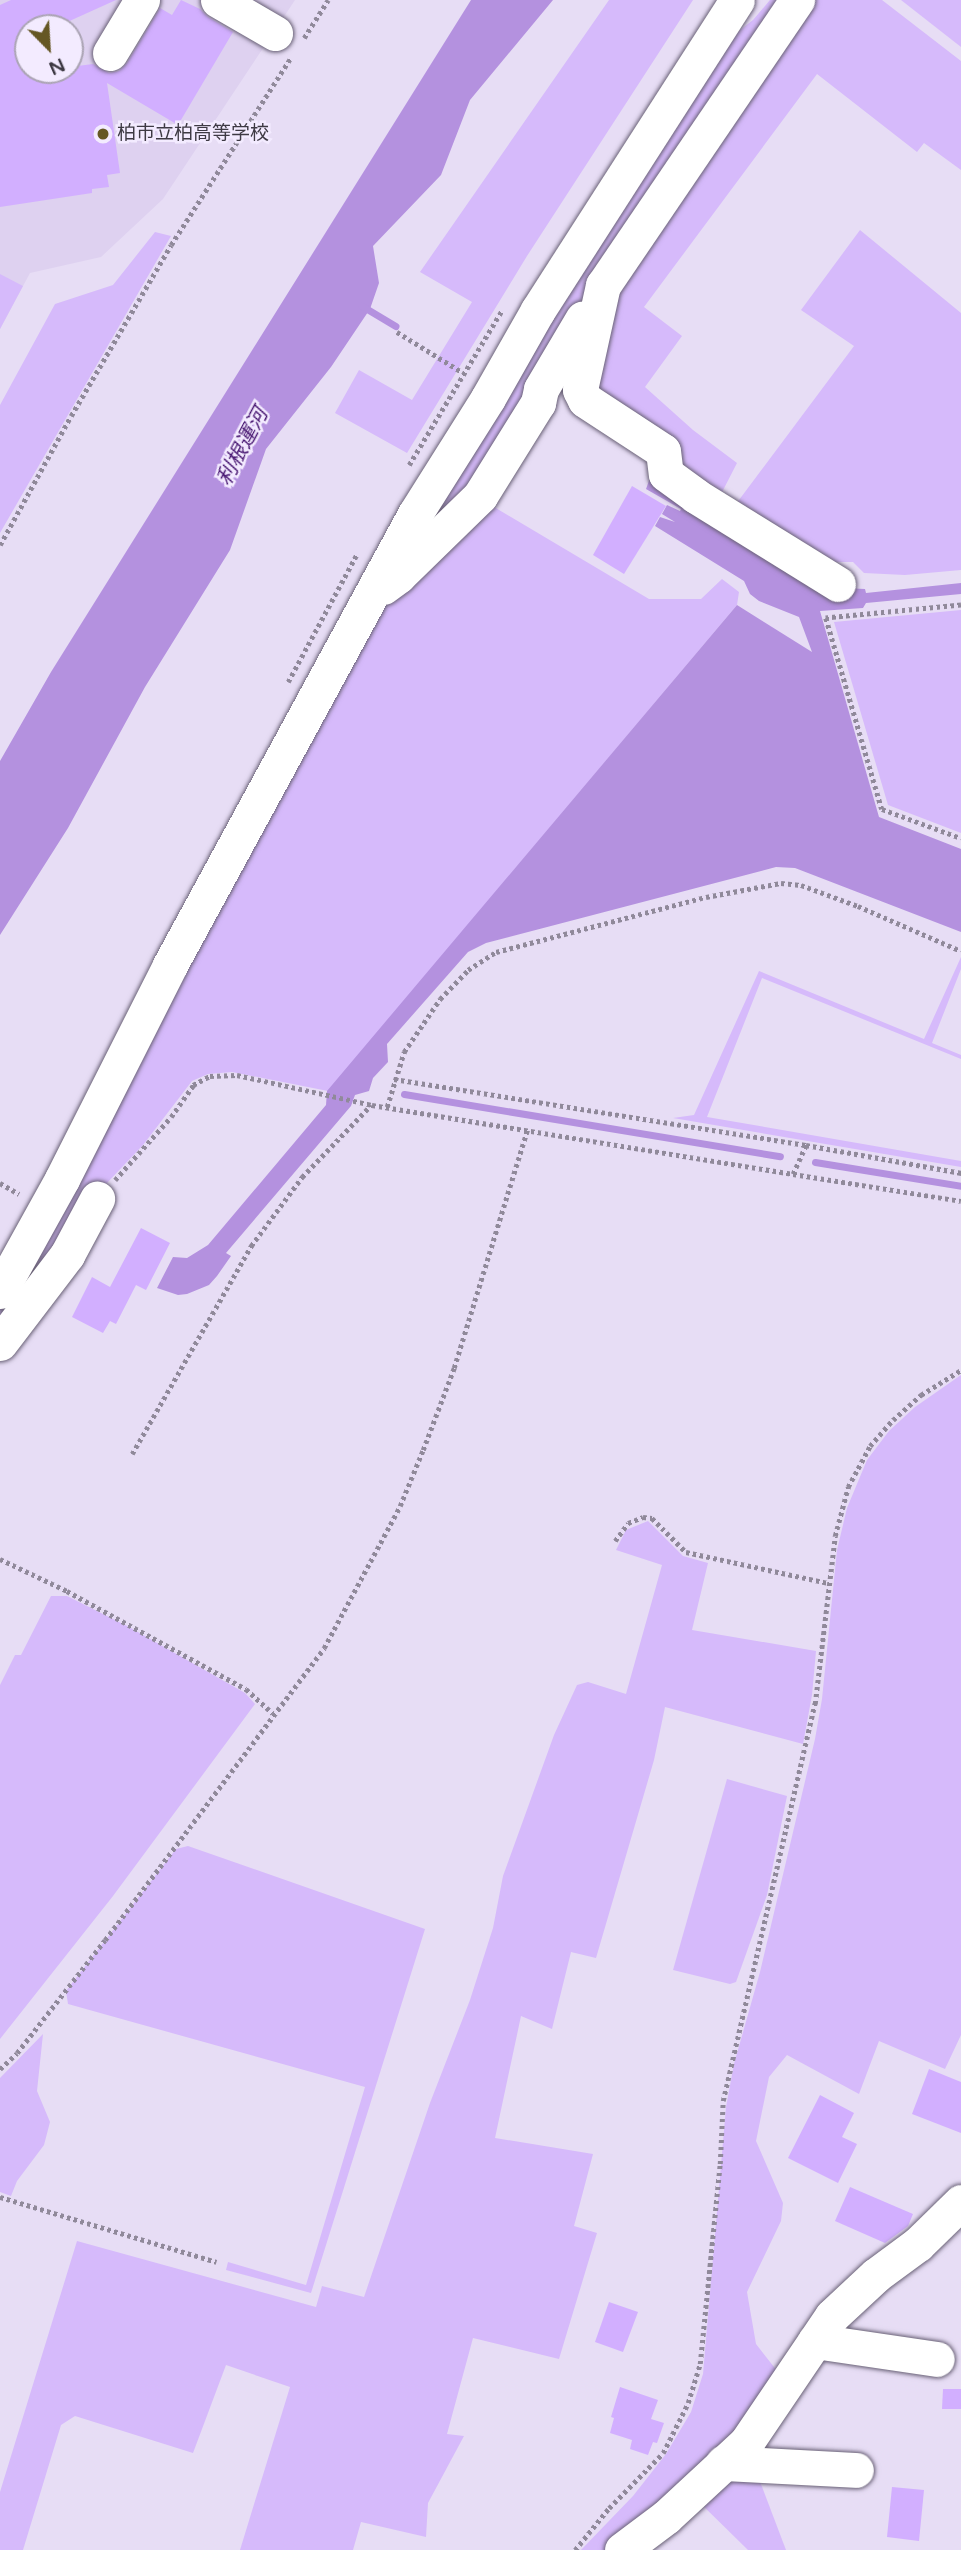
<!DOCTYPE html>
<meta charset="utf-8">
<style>
body{margin:0}
#map{position:relative;width:961px;height:2550px;overflow:hidden;background:#e7ddf5;font-family:"Varela Round","Noto Sans JP",sans-serif}
div>[style]{position:absolute}
.built>*{inset:0;background:#ded1f0}
.green>*{inset:0;background:#d6bafb}
.water>*{inset:0;background:#b491df}
.stream>*{height:7px;margin:-3.5px;padding:0 3.5px;transform-origin:3.5px;border-radius:3.5px;background:#b491df}
.building>*{inset:0;background:#d2afff}
.path>*{height:4.5px;margin-top:-2.25px;transform-origin:0;background:repeating-linear-gradient(90deg,#90899a 0 3.5px,transparent 0 7px)}
.roads{filter:drop-shadow(0 0 2px #696176) drop-shadow(0 0 2px #696176)}
.minor>*{height:35px;margin:-17.5px;padding:0 17.5px;transform-origin:17.5px;border-radius:17.5px;background:#fff}
.dots>*{width:19px;height:19px;translate:-50% -50%;box-sizing:border-box;border:4px solid #f3ebff;border-radius:50%}
span{translate:-50% -50%;white-space:nowrap;text-align:center;line-height:1.15;-webkit-text-stroke:5px #f3ebff;paint-order:stroke}
.poi-label{font-size:19px;color:#3e3a44}
.left{translate:0 -50%;text-align:left}
.water-label{font-size:21px;color:#481772;font-style:italic}
.north{position:absolute;left:14px;top:14px;width:70px;height:70px;box-sizing:border-box;background:#f3ebff;border:2px solid #aba4b4;border-radius:50%;rotate:156deg;font-size:19px;font-weight:700;line-height:28px;text-align:center;color:#3e3a44}
.north::after{content:'';display:block;margin:auto;width:24px;height:32px;background:#655724;clip-path:polygon(50% 0,100% 100%,50% 72%,0 100%)}
</style>
<div id="map">
<div class="built">
<i style="clip-path:polygon(evenodd,0 0,295px 0,163px 199px,101px 257px,30px 273px,0 329px,0 0,28px 28px,70px 28px,70px 70px,28px 70px,28px 28px)"></i>
</div>
<div class="green">
<i style="clip-path:polygon(609px 0,693px 0,527px 256px,407px 453px,335px 413px,359px 370px,412px 400px,472px 302px,420px 272px)"></i>
<i style="clip-path:polygon(770px 0,790px 0,450px 519px,418px 521px,717px 48px,753px 20px)"></i>
<i style="clip-path:polygon(801px 0,882px 0,961px 61px,961px 170px,924px 143px,917px 152px,817px 74px,644px 307px,682px 336px,645px 387px,693px 430px,737px 463px,716px 504px,586px 378px,608px 288px)"></i>
<i style="clip-path:polygon(901px 0,961px 0,961px 47px)"></i>
<i style="clip-path:polygon(860px 230px,961px 313px,961px 570px,905px 575px,864px 573px,853px 562px,822px 562px,733px 508px,854px 346px,801px 310px)"></i>
<i style="clip-path:polygon(155px 232px,171px 236px,0 533px,0 405px,55px 304px,113px 285px)"></i>
<i style="clip-path:polygon(0 274px,23px 286px,0 329px)"></i>
<i style="clip-path:polygon(484px 501px,649px 599px,701px 599px,722px 579px,739px 592px,737px 605px,328px 1091px,232px 1072px,208px 1074px,192px 1081px,143px 1145px,106px 1184px,56px 1262px,0 1333px,0 1309px,364px 619px)"></i>
<i style="clip-path:polygon(961px 610px,961px 833px,888px 805px,834px 622px)"></i>
<i style="clip-path:polygon(961px 957px,961px 969px,932px 1043px,961px 1055px,961px 1059px,762px 978px,707px 1117px,961px 1161px,961px 1167px,673px 1118px,694px 1115px,759px 971px,924px 1039px)"></i>
<i style="clip-path:polygon(961px 1375px,961px 2035px,945px 2069px,879px 2041px,859px 2094px,787px 2055px,769px 2077px,756px 2141px,783px 2203px,781px 2221px,747px 2292px,756px 2344px,785px 2381px,617px 2550px,581px 2550px,633px 2496px,666px 2454px,691px 2412px,703px 2374px,726px 2107px,734px 2064px,760px 1972px,815px 1739px,822px 1699px,837px 1550px,847px 1508px,867px 1460px,889px 1431px,915px 1407px)"></i>
<i style="clip-path:polygon(648px 1521px,683px 1556px,708px 1563px,692px 1630px,816px 1651px,812px 1695px,803px 1744px,665px 1707px,654px 1760px,596px 1958px,571px 1952px,552px 2029px,521px 2016px,495px 2138px,593px 2154px,574px 2226px,597px 2233px,559px 2359px,473px 2338px,447px 2434px,464px 2436px,428px 2503px,426px 2537px,361px 2522px,353px 2550px,240px 2550px,290px 2387px,226px 2365px,193px 2453px,75px 2416px,61px 2425px,23px 2550px,0 2550px,0 2492px,77px 2241px,316px 2307px,322px 2286px,364px 2297px,430px 2103px,470px 2000px,493px 1928px,503px 1876px,554px 1735px,577px 1685px,588px 1682px,626px 1694px,662px 1565px,616px 1550px,626px 1530px)"></i>
<i style="clip-path:polygon(51px 1596px,67px 1596px,129px 1627px,245px 1693px,255px 1704px,113px 1896px,0 2039px,0 1685px,15px 1655px,21px 1655px)"></i>
<i style="clip-path:polygon(727px 1779px,787px 1796px,767px 1895px,736px 1982px,730px 1984px,673px 1970px)"></i>
<i style="clip-path:polygon(188px 1846px,425px 1929px,311px 2293px,226px 2270px,228px 2262px,306px 2285px,365px 2087px,68px 2004px,66px 1991px,176px 1849px)"></i>
<i style="clip-path:polygon(43px 2034px,37px 2091px,50px 2122px,44px 2145px,17px 2181px,11px 2196px,0 2192px,0 2078px)"></i>
<i style="clip-path:polygon(756px 2471px,786px 2550px,748px 2550px,694px 2497px,712px 2479px)"></i>
</div>
<div class="water">
<i style="clip-path:polygon(471px 0,553px 0,470px 100px,441px 175px,373px 246px,379px 283px,370px 309px,331px 367px,266px 449px,230px 550px,145px 687px,68px 828px,0 935px,0 761px,51px 672px)"></i>
<i style="clip-path:polygon(650px 478px,844px 588px,865px 589px,866px 593px,961px 583px,961px 594px,866px 603px,863px 608px,820px 611px,879px 817px,961px 849px,961px 932px,795px 868px,776px 867px,486px 943px,468px 952px,387px 1044px,388px 1062px,373px 1078px,369px 1091px,355px 1095px,351px 1106px,226px 1253px,231px 1256px,217px 1276px,209px 1285px,187px 1294px,178px 1295px,157px 1288px,173px 1257px,187px 1258px,208px 1245px,326px 1105px,327px 1091px,737px 605px,812px 652px,799px 617px,759px 601px,750px 594px,744px 581px,655px 526px,660px 517px,675px 522px,662px 514px,667px 505px,680px 511px,681px 509px,646px 489px)"></i>
</div>
<div class="stream">
<i style="left:362px;top:306px;width:39px;rotate:31deg"></i>
<i style="left:404px;top:1094px;width:381px;rotate:9.4deg"></i>
<i style="left:815px;top:1162px;width:148px;rotate:9.3deg"></i>
</div>
<div class="building">
<i style="clip-path:polygon(11px 0,116px 0,54px 28px,28px 28px,28px 70px,70px 70px,70px 67px,93px 64px,109px 73px,119px 71px,127px 63px,160px 8px,172px 15px,181px 0,200px 9px,208px 17px,233px 32px,178px 125px,107px 83px,120px 173px,107px 175px,109px 187px,92px 189px,92px 193px,0 207px,0 5px)"></i>
<i style="clip-path:polygon(632px 486px,666px 506px,624px 574px,593px 555px)"></i>
<i style="clip-path:polygon(141px 1228px,170px 1243px,146px 1290px,136px 1285px,116px 1324px,110px 1321px,103px 1333px,72px 1317px,92px 1277px,110px 1287px)"></i>
<i style="clip-path:polygon(929px 2069px,961px 2082px,961px 2133px,912px 2114px)"></i>
<i style="clip-path:polygon(820px 2095px,854px 2113px,842px 2137px,857px 2144px,838px 2183px,788px 2158px)"></i>
<i style="clip-path:polygon(850px 2187px,913px 2214px,908px 2226px,885px 2243px,835px 2221px)"></i>
<i style="clip-path:polygon(609px 2302px,638px 2312px,623px 2352px,595px 2342px)"></i>
<i style="clip-path:polygon(620px 2387px,658px 2400px,651px 2419px,664px 2423px,657px 2443px,653px 2442px,648px 2455px,630px 2449px,632px 2440px,610px 2433px,614px 2418px,611px 2417px)"></i>
<i style="clip-path:polygon(943px 2389px,961px 2389px,961px 2409px,942px 2409px)"></i>
<i style="clip-path:polygon(892px 2487px,924px 2490px,919px 2541px,887px 2537px)"></i>
</div>
<div class="path">
<i style="left:304px;top:38px;width:45px;rotate:-57.7deg"></i>
<i style="left:397px;top:332px;width:76px;rotate:31.6deg"></i>
<i style="left:409px;top:465px;width:181px;rotate:-59deg"></i>
<i style="left:0;top:545px;width:147px;rotate:-61.2deg"></i>
<i style="left:71px;top:416px;width:198px;rotate:-59.7deg"></i>
<i style="left:171px;top:245px;width:223px;rotate:-57.4deg"></i>
<i style="left:961px;top:605px;width:136px;rotate:174.5deg"></i>
<i style="left:826px;top:618px;width:199px;rotate:73.7deg"></i>
<i style="left:882px;top:809px;width:84px;rotate:20.2deg"></i>
<i style="left:288px;top:682px;width:145px;rotate:-61.7deg"></i>
<i style="left:394px;top:1079px;width:417px;rotate:9.1deg"></i>
<i style="left:387px;top:1107px;width:58px;rotate:-72.8deg"></i>
<i style="left:404px;top:1052px;width:64px;rotate:-55.8deg"></i>
<i style="left:440px;top:999px;width:40px;rotate:-46deg"></i>
<i style="left:468px;top:970px;width:33px;rotate:-33deg"></i>
<i style="left:496px;top:952px;width:217px;rotate:-14.7deg"></i>
<i style="left:706px;top:897px;width:76px;rotate:-10.6deg"></i>
<i style="left:781px;top:883px;width:20px;rotate:6deg"></i>
<i style="left:801px;top:885px;width:61px;rotate:20.2deg"></i>
<i style="left:858px;top:906px;width:112px;rotate:23.6deg"></i>
<i style="left:793px;top:1174px;width:170px;rotate:9.1deg"></i>
<i style="left:115px;top:1180px;width:84px;rotate:-48.4deg"></i>
<i style="left:171px;top:1117px;width:39px;rotate:-55deg"></i>
<i style="left:193px;top:1085px;width:19px;rotate:-28deg"></i>
<i style="left:210px;top:1076px;width:27px;rotate:-2deg"></i>
<i style="left:237px;top:1075px;width:138px;rotate:12.5deg"></i>
<i style="left:372px;top:1105px;width:427px;rotate:9.3deg"></i>
<i style="left:793px;top:1174px;width:32px;rotate:-66deg"></i>
<i style="left:806px;top:1145px;width:158px;rotate:10.2deg"></i>
<i style="left:0;top:1183px;width:22px;rotate:30deg"></i>
<i style="left:132px;top:1454px;width:240px;rotate:-60.2deg"></i>
<i style="left:251px;top:1246px;width:86px;rotate:-53.5deg"></i>
<i style="left:302px;top:1177px;width:100px;rotate:-46.2deg"></i>
<i style="left:615px;top:1541px;width:22px;rotate:-54deg"></i>
<i style="left:628px;top:1523px;width:16px;rotate:-22deg"></i>
<i style="left:643px;top:1517px;width:9px;rotate:6deg"></i>
<i style="left:652px;top:1518px;width:48px;rotate:45deg"></i>
<i style="left:686px;top:1552px;width:145px;rotate:12.3deg"></i>
<i style="left:0;top:1559px;width:74px;rotate:25.5deg"></i>
<i style="left:67px;top:1591px;width:204px;rotate:28.7deg"></i>
<i style="left:246px;top:1689px;width:36px;rotate:42deg"></i>
<i style="left:0;top:2069px;width:23px;rotate:-43deg"></i>
<i style="left:17px;top:2053px;width:143px;rotate:-52.1deg"></i>
<i style="left:105px;top:1940px;width:365px;rotate:-53.1deg"></i>
<i style="left:324px;top:1648px;width:161px;rotate:-61.8deg"></i>
<i style="left:400px;top:1506px;width:61px;rotate:-67.7deg"></i>
<i style="left:423px;top:1450px;width:88px;rotate:-69.3deg"></i>
<i style="left:454px;top:1368px;width:251px;rotate:-72.9deg"></i>
<i style="left:0;top:2197px;width:226px;rotate:16.7deg"></i>
<i style="left:575px;top:2550px;width:54px;rotate:-51deg"></i>
<i style="left:609px;top:2508px;width:77px;rotate:-45.5deg"></i>
<i style="left:663px;top:2453px;width:56px;rotate:-63.4deg"></i>
<i style="left:688px;top:2403px;width:41px;rotate:-72.9deg"></i>
<i style="left:700px;top:2364px;width:201px;rotate:-84.3deg"></i>
<i style="left:720px;top:2164px;width:63px;rotate:-87.3deg"></i>
<i style="left:723px;top:2101px;width:408px;rotate:-77deg"></i>
<i style="left:815px;top:1704px;width:169px;rotate:-83.2deg"></i>
<i style="left:835px;top:1536px;width:51px;rotate:-75.1deg"></i>
<i style="left:848px;top:1487px;width:47px;rotate:-61.8deg"></i>
<i style="left:870px;top:1446px;width:35px;rotate:-49deg"></i>
<i style="left:893px;top:1420px;width:38px;rotate:-42deg"></i>
<i style="left:921px;top:1395px;width:47px;rotate:-32deg"></i>
</div>
<div class="roads">
<div class="minor">
<i style="left:218px;top:0;width:66px;rotate:30.1deg"></i>
<i style="left:797px;top:0;width:345px;rotate:124.2deg"></i>
<i style="left:603px;top:285px;width:107px;rotate:102.4deg"></i>
<i style="left:580px;top:390px;width:11px;rotate:63deg"></i>
<i style="left:585px;top:400px;width:93px;rotate:33.2deg"></i>
<i style="left:663px;top:451px;width:23px;rotate:83deg"></i>
<i style="left:666px;top:474px;width:37px;rotate:36deg"></i>
<i style="left:696px;top:496px;width:167px;rotate:31.8deg"></i>
<i style="left:110px;top:53px;width:62px;rotate:-58.9deg"></i>
<i style="left:383px;top:587px;width:19px;rotate:-36deg"></i>
<i style="left:398px;top:576px;width:115px;rotate:-44.3deg"></i>
<i style="left:480px;top:496px;width:110px;rotate:-58.1deg"></i>
<i style="left:538px;top:403px;width:14px;rotate:-78deg"></i>
<i style="left:541px;top:389px;width:82px;rotate:-59.4deg"></i>
<i style="left:0;top:1291px;width:128px;rotate:-61deg"></i>
<i style="left:62px;top:1179px;width:240px;rotate:-63.2deg"></i>
<i style="left:170px;top:965px;width:513px;rotate:-61.49deg"></i>
<i style="left:415px;top:514px;width:137px;rotate:-57.8deg"></i>
<i style="left:488px;top:398px;width:101px;rotate:-60.4deg"></i>
<i style="left:538px;top:310px;width:368px;rotate:-57.3deg"></i>
<i style="left:0;top:1343px;width:111px;rotate:-52.7deg"></i>
<i style="left:67px;top:1255px;width:64px;rotate:-61.8deg"></i>
<i style="left:815px;top:2341px;width:123px;rotate:8.4deg"></i>
<i style="left:723px;top:2463px;width:133px;rotate:3deg"></i>
<i style="left:622px;top:2550px;width:55px;rotate:-36.9deg"></i>
<i style="left:666px;top:2517px;width:109px;rotate:-42.8deg"></i>
<i style="left:746px;top:2443px;width:153px;rotate:-55.9deg"></i>
<i style="left:832px;top:2316px;width:60px;rotate:-43deg"></i>
<i style="left:876px;top:2275px;width:52px;rotate:-36.4deg"></i>
<i style="left:918px;top:2244px;width:60px;rotate:-44.3deg"></i>
</div>
</div>
<div class="dots">
<i style="left:103px;top:134px;background:#655724"></i>
</div>
<div class="poi-label">
<span class="left" style="left:117px;top:134px">柏市立柏高等学校</span>
</div>
<div class="water-label">
<span style="left:243px;top:447px;rotate:-62deg">利根運河</span>
</div>
<div class="north">N</div>
</div>
